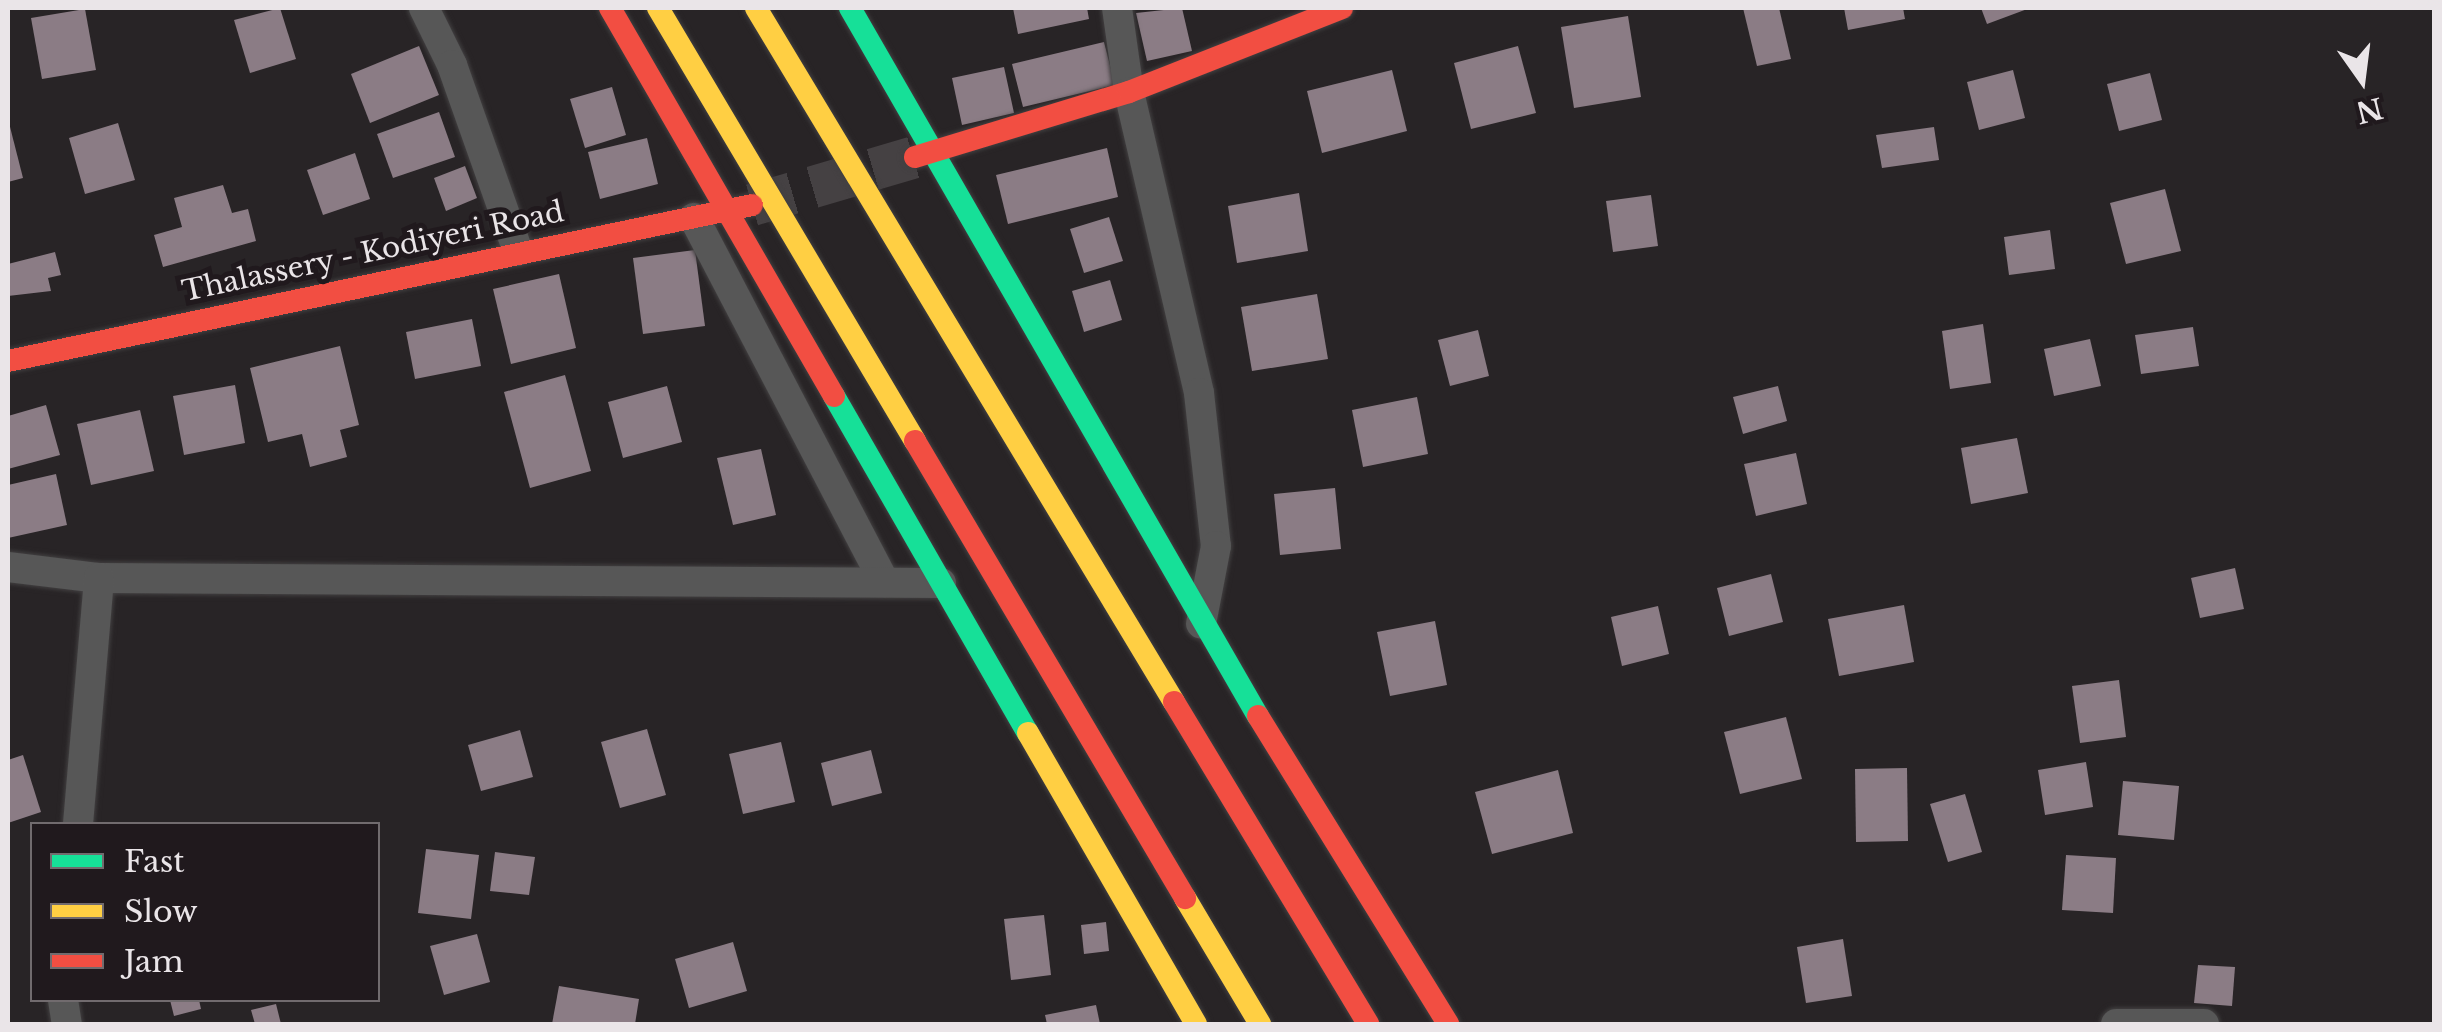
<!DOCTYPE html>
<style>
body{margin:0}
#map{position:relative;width:2442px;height:1032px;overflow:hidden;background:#282426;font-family:"Libre Baskerville",serif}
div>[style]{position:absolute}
.building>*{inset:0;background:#8b7c85}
.secondary-tunnel>*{height:42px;margin-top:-21px;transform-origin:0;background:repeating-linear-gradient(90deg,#454143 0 42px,transparent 0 63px)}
.roads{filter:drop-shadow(0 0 2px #424041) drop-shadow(0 0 2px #424041)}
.street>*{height:30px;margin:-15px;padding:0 15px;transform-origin:15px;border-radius:15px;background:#575757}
.fast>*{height:22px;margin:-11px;padding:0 11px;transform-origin:11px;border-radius:11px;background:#16e098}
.slow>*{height:22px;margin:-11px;padding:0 11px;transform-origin:11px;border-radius:11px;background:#ffcf43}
.jam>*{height:22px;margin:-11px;padding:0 11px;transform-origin:11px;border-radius:11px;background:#f24e42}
span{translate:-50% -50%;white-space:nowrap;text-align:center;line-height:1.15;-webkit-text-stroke:10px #20191d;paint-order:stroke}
.street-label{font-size:28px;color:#eae5e8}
.frame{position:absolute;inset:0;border:10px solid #eae5e8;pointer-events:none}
.legend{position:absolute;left:30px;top:822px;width:350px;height:180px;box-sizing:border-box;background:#20191d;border:2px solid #716b6e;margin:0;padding:12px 18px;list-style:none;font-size:30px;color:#eae5e8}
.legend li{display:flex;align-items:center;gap:20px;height:50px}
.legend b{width:50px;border:2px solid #716b6e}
.north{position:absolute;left:2312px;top:30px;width:100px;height:100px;-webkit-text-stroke:8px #20191d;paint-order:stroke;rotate:166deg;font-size:28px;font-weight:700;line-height:40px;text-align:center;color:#eae5e8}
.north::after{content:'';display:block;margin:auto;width:35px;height:45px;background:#eae5e8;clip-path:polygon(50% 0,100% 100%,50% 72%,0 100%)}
</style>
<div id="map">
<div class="building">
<i style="clip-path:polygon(280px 8px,296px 59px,250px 73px,234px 20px)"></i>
<i style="clip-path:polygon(1013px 8px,1087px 8px,1089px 19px,1018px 34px)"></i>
<i style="clip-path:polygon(1182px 8px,1192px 51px,1147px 61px,1136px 13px)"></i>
<i style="clip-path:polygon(1743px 8px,1779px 8px,1791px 59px,1757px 66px)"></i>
<i style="clip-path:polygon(1844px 8px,1903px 8px,1905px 19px,1848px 30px)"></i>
<i style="clip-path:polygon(1981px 8px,2030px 8px,1987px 24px)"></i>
<i style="clip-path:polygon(85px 9px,96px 70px,42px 79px,31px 18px)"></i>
<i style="clip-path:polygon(1628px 16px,1641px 97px,1574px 108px,1561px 27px)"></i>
<i style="clip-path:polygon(1104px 42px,1115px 85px,1023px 107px,1012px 64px)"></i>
<i style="clip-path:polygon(419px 46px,439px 95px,370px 123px,351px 74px)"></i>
<i style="clip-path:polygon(1518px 46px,1536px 113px,1471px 129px,1454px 63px)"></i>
<i style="clip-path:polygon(1004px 67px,1014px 113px,962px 125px,952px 78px)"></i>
<i style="clip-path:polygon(1392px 70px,1407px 131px,1322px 153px,1307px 91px)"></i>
<i style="clip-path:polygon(2013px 70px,2025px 118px,1979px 130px,1967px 82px)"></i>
<i style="clip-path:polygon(2150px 73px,2162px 120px,2119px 131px,2107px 84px)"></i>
<i style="clip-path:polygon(612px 87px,626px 135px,585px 148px,570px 99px)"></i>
<i style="clip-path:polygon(439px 112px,455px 157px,393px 178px,377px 134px)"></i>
<i style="clip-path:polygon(8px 119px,23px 178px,8px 182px)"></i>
<i style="clip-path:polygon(118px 123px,135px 180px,85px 194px,69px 138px)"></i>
<i style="clip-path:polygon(1934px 127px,1939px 160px,1882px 168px,1876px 135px)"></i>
<i style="clip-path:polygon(647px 138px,658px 184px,600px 199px,588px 152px)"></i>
<i style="clip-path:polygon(1107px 148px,1118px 197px,1008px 224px,996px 175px)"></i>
<i style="clip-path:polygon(355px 153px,370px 199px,323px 215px,307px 170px)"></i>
<i style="clip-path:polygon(465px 166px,477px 198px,446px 211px,434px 178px)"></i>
<i style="clip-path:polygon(223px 185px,232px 213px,248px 209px,256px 241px,163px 267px,154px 235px,182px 227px,174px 198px)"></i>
<i style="clip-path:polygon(2165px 189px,2181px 251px,2126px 264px,2110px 203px)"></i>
<i style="clip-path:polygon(1299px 193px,1308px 251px,1237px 263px,1228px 206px)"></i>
<i style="clip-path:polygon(1651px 195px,1658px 246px,1613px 252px,1606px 201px)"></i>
<i style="clip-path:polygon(1109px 217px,1123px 261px,1084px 273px,1070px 229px)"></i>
<i style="clip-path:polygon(2050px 230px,2055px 269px,2009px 275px,2004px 237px)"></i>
<i style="clip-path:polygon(695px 250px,705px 326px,643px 334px,633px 258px)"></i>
<i style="clip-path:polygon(55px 252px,61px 275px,48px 278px,51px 291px,8px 296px,8px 264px)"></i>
<i style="clip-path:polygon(559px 274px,576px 348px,511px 364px,493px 289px)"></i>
<i style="clip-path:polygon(1110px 280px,1122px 320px,1084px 332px,1072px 291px)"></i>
<i style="clip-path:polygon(1317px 294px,1328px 359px,1252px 371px,1241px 307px)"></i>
<i style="clip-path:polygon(472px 319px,481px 366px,415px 379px,406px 332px)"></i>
<i style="clip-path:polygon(1983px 324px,1991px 383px,1950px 389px,1942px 331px)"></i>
<i style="clip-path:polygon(2193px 327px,2199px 366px,2141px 374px,2135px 335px)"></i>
<i style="clip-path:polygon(1478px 330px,1489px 376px,1450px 386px,1438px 340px)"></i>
<i style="clip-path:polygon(2090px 339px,2101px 386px,2054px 396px,2044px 349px)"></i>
<i style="clip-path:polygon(340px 346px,359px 425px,340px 430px,347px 457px,310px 467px,302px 434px,268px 442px,250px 368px)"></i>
<i style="clip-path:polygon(565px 375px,591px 471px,530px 488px,504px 392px)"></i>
<i style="clip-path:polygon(235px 385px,245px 443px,184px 455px,173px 396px)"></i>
<i style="clip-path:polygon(667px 386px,682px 442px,623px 458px,608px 402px)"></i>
<i style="clip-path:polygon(1778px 386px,1787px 421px,1743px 434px,1733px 397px)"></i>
<i style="clip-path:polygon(1417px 397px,1428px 454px,1363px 467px,1352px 410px)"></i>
<i style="clip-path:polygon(46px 405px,60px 455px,8px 469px,8px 416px)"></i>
<i style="clip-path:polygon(140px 410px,154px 471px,91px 485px,77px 424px)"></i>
<i style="clip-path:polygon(2017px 438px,2028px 493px,1971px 504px,1961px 448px)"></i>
<i style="clip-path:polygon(761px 449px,776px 515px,733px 525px,717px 458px)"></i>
<i style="clip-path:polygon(1796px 453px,1807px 504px,1756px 516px,1744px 464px)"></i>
<i style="clip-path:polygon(56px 474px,67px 525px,8px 538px,8px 485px)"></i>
<i style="clip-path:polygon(1335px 488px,1341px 549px,1280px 555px,1274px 494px)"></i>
<i style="clip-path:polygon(2235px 568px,2244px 609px,2200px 618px,2191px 578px)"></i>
<i style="clip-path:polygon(1771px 574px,1783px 622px,1729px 636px,1717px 588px)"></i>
<i style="clip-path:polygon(1904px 605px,1914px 662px,1839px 676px,1828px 619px)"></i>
<i style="clip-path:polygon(1658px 606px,1669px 654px,1622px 666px,1611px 617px)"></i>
<i style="clip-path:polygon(1435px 621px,1447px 685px,1390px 696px,1377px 632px)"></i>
<i style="clip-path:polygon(2119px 680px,2126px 737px,2080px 743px,2072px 686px)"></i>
<i style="clip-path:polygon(1786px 717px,1802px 779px,1740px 794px,1724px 732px)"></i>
<i style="clip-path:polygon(647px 729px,666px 795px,620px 808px,601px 742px)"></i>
<i style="clip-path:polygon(520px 730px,533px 777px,481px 791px,468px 745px)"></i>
<i style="clip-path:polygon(781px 742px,795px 802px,743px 814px,729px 754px)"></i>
<i style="clip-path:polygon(871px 750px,882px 793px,832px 806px,821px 763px)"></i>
<i style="clip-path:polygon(23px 755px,41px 812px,8px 823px,8px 760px)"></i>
<i style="clip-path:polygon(2086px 762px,2093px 807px,2045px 815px,2038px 770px)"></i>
<i style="clip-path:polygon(1907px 768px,1908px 841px,1856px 842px,1855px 769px)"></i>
<i style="clip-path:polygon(1558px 770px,1573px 833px,1492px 854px,1475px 792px)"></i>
<i style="clip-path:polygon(2123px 781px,2179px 786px,2174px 840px,2118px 835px)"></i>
<i style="clip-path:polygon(1965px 794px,1982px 852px,1948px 862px,1930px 804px)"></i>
<i style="clip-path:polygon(426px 849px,479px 855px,471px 919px,418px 913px)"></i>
<i style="clip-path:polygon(495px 852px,535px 857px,529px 895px,490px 891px)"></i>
<i style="clip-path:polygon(2066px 855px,2116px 858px,2113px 913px,2062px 910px)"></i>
<i style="clip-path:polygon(1044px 915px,1051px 975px,1011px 980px,1004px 919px)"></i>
<i style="clip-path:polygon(1106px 922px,1109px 951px,1084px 954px,1081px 925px)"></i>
<i style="clip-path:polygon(477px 934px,490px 982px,444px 995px,430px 946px)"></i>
<i style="clip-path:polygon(1843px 939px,1852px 996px,1806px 1003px,1797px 947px)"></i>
<i style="clip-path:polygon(733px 942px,747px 991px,689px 1008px,675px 959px)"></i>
<i style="clip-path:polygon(2198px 965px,2235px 967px,2232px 1006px,2194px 1003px)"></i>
<i style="clip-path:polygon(559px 986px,639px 999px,635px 1024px,552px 1024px)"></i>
<i style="clip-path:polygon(170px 1000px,199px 1000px,201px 1009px,174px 1016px)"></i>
<i style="clip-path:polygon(276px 1004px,281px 1024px,255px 1024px,251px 1010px)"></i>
<i style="clip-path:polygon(1096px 1005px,1100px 1024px,1047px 1024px,1045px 1015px)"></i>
</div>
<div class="secondary-tunnel">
<i style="left:752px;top:205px;width:170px;rotate:-16.4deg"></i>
</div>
<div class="roads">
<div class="street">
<i style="left:424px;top:8px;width:64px;rotate:63.8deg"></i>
<i style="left:452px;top:65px;width:197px;rotate:70.5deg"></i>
<i style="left:1117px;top:8px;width:85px;rotate:81.9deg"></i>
<i style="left:1129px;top:92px;width:309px;rotate:76.9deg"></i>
<i style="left:1199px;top:393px;width:154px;rotate:83.7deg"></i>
<i style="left:1216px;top:546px;width:79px;rotate:100.9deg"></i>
<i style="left:694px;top:218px;width:411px;rotate:62.4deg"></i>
<i style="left:8px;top:567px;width:92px;rotate:6.9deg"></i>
<i style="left:99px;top:578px;width:842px;rotate:0.34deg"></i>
<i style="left:78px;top:824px;width:247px;rotate:-85.1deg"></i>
<i style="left:63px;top:1000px;width:24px;rotate:81deg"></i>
<i style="left:2116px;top:1024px;width:88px"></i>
</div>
<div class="fast">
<i style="left:850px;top:8px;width:817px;rotate:60.05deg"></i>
<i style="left:834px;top:396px;width:389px;rotate:60.1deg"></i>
</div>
<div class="slow">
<i style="left:658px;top:8px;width:504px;rotate:59.31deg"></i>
<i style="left:756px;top:8px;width:810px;rotate:58.94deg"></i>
<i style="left:1028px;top:733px;width:336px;rotate:60deg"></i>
<i style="left:1185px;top:898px;width:147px;rotate:59.2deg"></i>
</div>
<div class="jam">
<i style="left:610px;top:8px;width:448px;rotate:60deg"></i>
<i style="left:915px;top:157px;width:224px;rotate:-16.9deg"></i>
<i style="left:1129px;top:92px;width:229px;rotate:-21.5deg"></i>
<i style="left:8px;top:361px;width:760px;rotate:-11.84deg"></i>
<i style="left:915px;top:441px;width:531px;rotate:59.42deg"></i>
<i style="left:1174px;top:702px;width:376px;rotate:58.9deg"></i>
<i style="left:1258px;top:716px;width:362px;rotate:58.3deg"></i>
</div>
</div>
<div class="street-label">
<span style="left:373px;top:252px;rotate:-12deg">Thalassery - Kodiyeri Road</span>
</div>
<div class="frame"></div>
<ul class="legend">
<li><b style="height:12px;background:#16e098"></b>Fast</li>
<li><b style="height:12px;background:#ffcf43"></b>Slow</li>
<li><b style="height:12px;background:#f24e42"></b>Jam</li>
</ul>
<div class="north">N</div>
</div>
